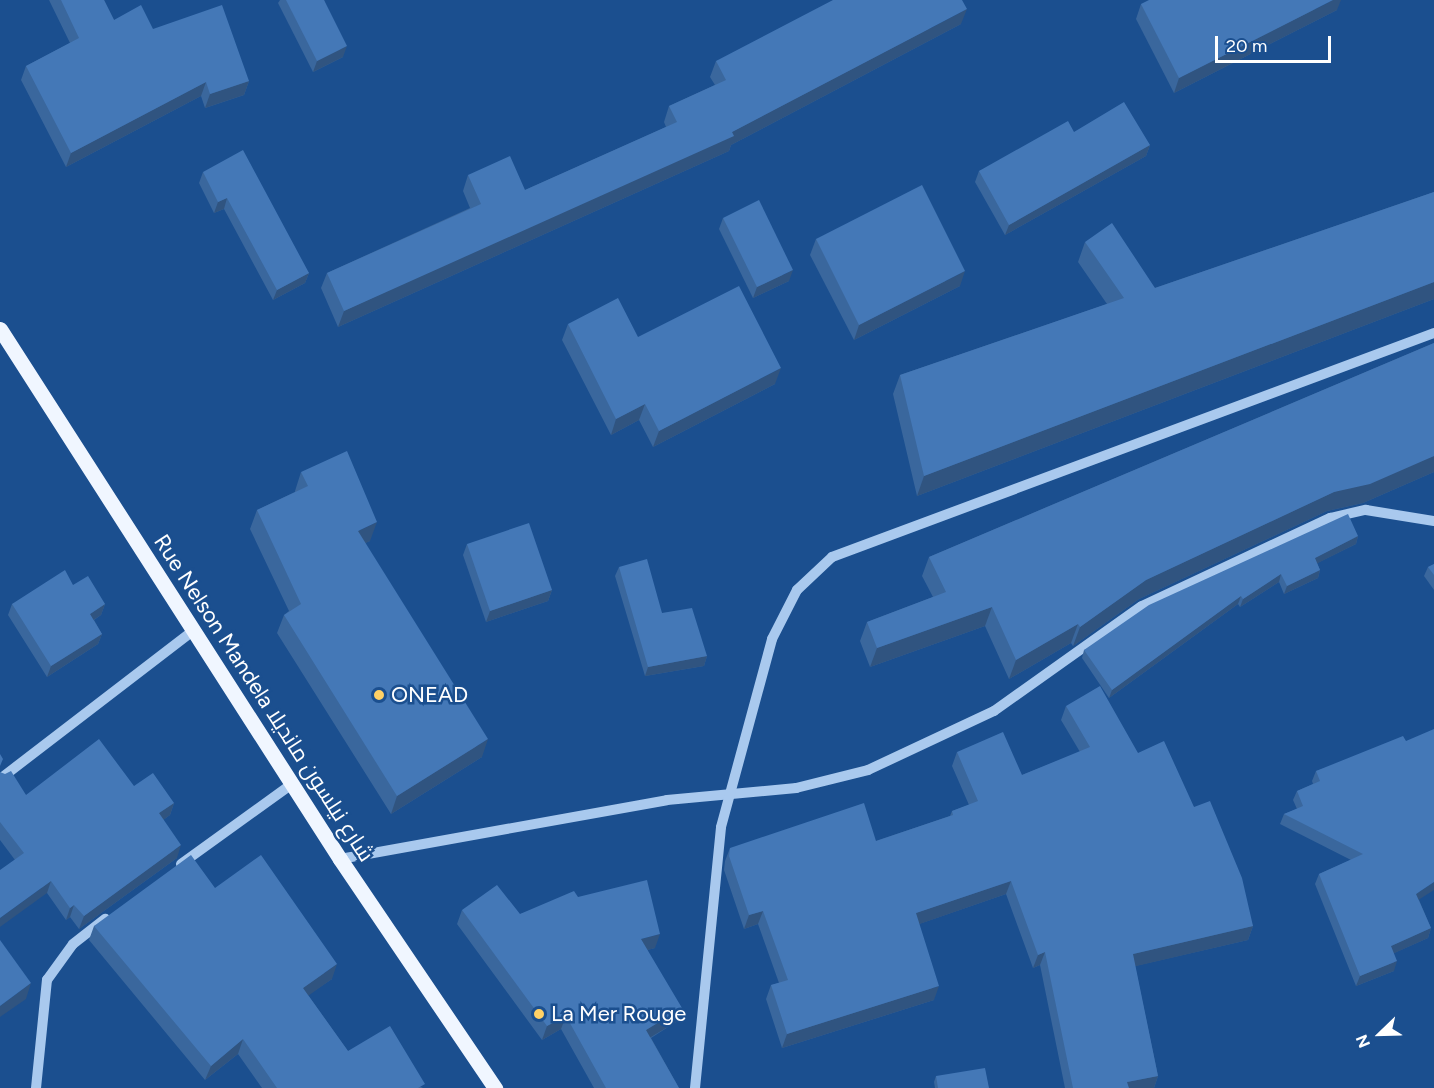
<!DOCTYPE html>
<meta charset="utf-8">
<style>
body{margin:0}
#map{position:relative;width:1434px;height:1088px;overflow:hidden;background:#1b4f8f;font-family:Figtree,Cairo,sans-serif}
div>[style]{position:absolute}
.minor>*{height:10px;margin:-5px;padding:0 5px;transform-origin:5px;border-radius:5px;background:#a9c9ee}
.major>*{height:15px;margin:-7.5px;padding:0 7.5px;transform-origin:7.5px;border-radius:7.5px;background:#f0f6ff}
.wall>*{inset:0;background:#3a679d}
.shaded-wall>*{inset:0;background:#305480}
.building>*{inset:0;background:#4478b7}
.dots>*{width:16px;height:16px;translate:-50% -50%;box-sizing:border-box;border:3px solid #1b4f8f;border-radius:50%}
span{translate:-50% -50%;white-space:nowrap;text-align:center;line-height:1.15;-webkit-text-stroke:5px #1b4f8f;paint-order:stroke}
.poi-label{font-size:22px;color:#fff}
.left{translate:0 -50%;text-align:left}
.street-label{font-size:22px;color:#fff}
.north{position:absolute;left:1350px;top:1004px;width:60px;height:60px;-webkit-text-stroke:4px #1b4f8f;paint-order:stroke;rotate:247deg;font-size:16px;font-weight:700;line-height:24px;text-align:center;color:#fff}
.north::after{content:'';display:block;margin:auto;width:21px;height:27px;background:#fff;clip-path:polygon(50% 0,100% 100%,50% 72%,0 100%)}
.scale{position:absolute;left:1215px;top:36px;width:116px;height:27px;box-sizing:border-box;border:3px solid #fff;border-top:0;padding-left:8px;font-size:18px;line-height:21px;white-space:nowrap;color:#fff;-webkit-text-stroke:4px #1b4f8f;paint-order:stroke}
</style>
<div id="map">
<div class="minor">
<i style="left:0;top:779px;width:243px;rotate:-37.5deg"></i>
<i style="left:340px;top:859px;width:332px;rotate:-10.2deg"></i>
<i style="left:667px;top:800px;width:130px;rotate:-5.3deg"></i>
<i style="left:796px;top:788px;width:74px;rotate:-14deg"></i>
<i style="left:868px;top:770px;width:139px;rotate:-25.1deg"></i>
<i style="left:994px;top:711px;width:181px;rotate:-35.4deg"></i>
<i style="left:1142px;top:606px;width:208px;rotate:-25.1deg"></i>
<i style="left:1330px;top:518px;width:37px;rotate:-13deg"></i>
<i style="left:1366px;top:510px;width:69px;rotate:9.2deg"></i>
<i style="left:181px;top:864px;width:137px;rotate:-35.8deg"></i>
<i style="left:36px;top:1088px;width:109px;rotate:-84.2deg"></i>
<i style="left:47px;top:980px;width:44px;rotate:-54.2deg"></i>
<i style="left:73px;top:944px;width:41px;rotate:-38deg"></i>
<i style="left:695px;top:1088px;width:262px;rotate:-84.3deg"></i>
<i style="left:721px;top:827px;width:195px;rotate:-74.8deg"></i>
<i style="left:772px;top:639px;width:55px;rotate:-63deg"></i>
<i style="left:797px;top:590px;width:48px;rotate:-43.3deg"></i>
<i style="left:832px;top:557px;width:642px;rotate:-20.41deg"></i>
</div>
<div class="major">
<i style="left:0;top:329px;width:630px;rotate:57.32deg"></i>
<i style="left:340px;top:859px;width:277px;rotate:55.9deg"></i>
</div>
<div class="wall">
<i style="clip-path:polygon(49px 0,104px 0,114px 20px,153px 29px,249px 81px,244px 95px,205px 108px,201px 96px,66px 167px,21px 80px,26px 66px,70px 43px)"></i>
<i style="clip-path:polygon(280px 0,324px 0,343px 57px,313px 72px,278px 3px)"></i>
<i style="clip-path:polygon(1141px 4px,1337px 10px,1174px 93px,1136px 19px)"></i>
<i style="clip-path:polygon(961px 24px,731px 145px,729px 151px,338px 327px,321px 288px,327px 273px,470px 208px,463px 191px,468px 175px,525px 190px,666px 127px,664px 122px,669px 106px,715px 85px,710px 77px,716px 61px)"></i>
<i style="clip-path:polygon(1074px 132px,1150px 145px,1146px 156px,1005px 235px,975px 182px,979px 171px)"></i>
<i style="clip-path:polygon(203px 172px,309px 273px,305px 283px,273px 300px,224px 209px,214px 213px,199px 183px)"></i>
<i style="clip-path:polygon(1434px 192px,1434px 299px,917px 496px,893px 394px,900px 375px,1107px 304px,1078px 262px,1085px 242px,1155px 288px)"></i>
<i style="clip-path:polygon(723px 218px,789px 281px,753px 298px,719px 229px)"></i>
<i style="clip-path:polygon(816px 239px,960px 286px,854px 340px,810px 255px)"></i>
<i style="clip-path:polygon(568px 324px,638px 337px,775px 384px,653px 447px,639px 420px,611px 435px,562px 340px)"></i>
<i style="clip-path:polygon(1434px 343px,1434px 472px,1363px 503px,1327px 511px,1139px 599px,1073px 646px,1071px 643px,1009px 679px,985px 626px,870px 667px,860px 641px,867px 622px,933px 597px,922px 576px,929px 557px)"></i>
<i style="clip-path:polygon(301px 472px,370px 541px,365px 543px,482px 757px,391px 814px,277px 633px,284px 615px,289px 611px,250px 529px,257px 510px,295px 492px,295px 491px)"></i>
<i style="clip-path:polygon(1358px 536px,1356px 544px,1317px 563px,1320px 570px,1318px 578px,1284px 594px,1279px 582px,1240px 607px,1238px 604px,1109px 698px,1082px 658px,1084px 650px)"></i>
<i style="clip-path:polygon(467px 544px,552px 590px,548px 601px,486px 622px,463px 555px)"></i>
<i style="clip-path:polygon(1434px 564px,1434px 590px,1424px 576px,1428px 567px)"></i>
<i style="clip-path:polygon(619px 567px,662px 613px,707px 656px,704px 666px,645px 676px,615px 576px)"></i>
<i style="clip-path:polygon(73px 585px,105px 604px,101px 615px,94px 620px,102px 634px,98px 644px,47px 677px,8px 615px,12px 604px)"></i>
<i style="clip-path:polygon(1066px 706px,1138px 753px,1194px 807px,1253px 926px,1248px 940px,1135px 966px,1158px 1076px,1154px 1088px,1065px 1088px,1040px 965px,1033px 968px,1006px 894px,919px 924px,934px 1000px,782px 1048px,766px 999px,771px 985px,779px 983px,758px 924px,744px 929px,724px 870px,725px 861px,730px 848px,876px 841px,950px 816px,952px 811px,969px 805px,952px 766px,957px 752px,1022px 775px,1080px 752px,1061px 720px)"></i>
<i style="clip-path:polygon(1406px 741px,1419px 900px,1431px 928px,1428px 938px,1394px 953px,1394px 971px,1356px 986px,1315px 884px,1319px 874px,1351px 860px,1280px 824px,1284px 814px,1297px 809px,1293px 800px,1297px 791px,1313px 784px,1312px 781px,1316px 771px)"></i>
<i style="clip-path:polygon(0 772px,26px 795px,134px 786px,174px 803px,170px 815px,163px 820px,177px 858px,79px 929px,70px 917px,66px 920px,47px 893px,15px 860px,0 840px)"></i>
<i style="clip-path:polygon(215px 888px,332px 979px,308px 995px,348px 1051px,423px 1088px,262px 1088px,238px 1054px,205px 1080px,89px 940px,94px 926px)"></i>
<i style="clip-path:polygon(578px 897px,655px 948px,647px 950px,676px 1022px,651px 1038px,679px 1088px,594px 1088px,561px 1029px,542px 1040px,457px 924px,462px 910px,520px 914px)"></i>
<i style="clip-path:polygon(936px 1076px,989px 1088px,935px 1088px,934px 1082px)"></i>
</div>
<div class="shaded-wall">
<i style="clip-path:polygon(1333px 0,1341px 0,1337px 10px,1174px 93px,1179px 78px)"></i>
<i style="clip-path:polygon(967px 9px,961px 24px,731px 145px,729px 151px,338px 327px,344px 311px,732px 132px)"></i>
<i style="clip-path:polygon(347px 46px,343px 57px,313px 72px,317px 61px)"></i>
<i style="clip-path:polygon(249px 81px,244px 95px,205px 108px,210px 94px)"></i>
<i style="clip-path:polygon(206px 82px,201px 96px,66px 167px,71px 153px)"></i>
<i style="clip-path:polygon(1150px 145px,1146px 156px,1005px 235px,1009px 225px)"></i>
<i style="clip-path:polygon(227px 198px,224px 209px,214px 213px,218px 202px)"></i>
<i style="clip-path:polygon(793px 270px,789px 281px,753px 298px,757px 287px)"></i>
<i style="clip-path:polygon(965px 271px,960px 286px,854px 340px,859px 325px)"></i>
<i style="clip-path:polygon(309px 273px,305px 283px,273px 300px,277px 290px)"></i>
<i style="clip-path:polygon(1434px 282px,1434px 299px,917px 496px,924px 476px)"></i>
<i style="clip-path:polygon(781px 368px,775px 384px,653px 447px,659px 431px)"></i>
<i style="clip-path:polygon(645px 404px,639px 420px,611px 435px,616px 419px)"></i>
<i style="clip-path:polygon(1434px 456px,1434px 472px,1363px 503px,1327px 511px,1139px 599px,1073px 646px,1080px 627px,1146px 580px,1334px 492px)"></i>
<i style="clip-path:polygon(377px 522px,370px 541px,351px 550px,358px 531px)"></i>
<i style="clip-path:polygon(1358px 536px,1356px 544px,1312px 566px,1315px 558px)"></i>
<i style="clip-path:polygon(1320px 570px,1318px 578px,1284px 594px,1287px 586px)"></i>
<i style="clip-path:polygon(1281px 574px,1279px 582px,1240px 607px,1243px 599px)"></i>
<i style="clip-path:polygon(552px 590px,548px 601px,486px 622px,490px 611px)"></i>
<i style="clip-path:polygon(1241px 596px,1238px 604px,1109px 698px,1112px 690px)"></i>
<i style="clip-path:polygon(105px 604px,101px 615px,86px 625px,90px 614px)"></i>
<i style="clip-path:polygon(992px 607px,985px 626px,870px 667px,877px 648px)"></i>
<i style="clip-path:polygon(1078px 624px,1071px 643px,1009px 679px,1016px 660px)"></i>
<i style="clip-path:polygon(102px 634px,98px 644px,47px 677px,51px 666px)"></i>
<i style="clip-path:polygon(707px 656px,704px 666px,645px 676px,648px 667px)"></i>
<i style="clip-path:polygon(488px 739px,482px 757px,391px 814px,397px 796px)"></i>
<i style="clip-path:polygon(174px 803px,170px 815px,155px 826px,159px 813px)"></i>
<i style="clip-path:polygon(181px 845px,177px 858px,79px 929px,84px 916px)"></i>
<i style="clip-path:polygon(51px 881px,47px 893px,0 927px,0 918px)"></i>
<i style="clip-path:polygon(1011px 881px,1006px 894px,911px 927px,916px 913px)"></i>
<i style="clip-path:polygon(1434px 882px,1434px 890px,1412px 904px,1416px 894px)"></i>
<i style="clip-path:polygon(74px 905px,70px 917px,66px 920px,70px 908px)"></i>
<i style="clip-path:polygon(763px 911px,758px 924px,744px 929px,749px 915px)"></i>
<i style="clip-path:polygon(1253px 926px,1248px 940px,1128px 968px,1133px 954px)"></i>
<i style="clip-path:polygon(1431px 928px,1428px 938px,1388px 956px,1391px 946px)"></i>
<i style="clip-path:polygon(660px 934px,655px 948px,636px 953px,641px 939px)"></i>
<i style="clip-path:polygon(1045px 952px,1040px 965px,1033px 968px,1038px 955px)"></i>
<i style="clip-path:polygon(1397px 961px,1394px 971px,1356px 986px,1360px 976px)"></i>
<i style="clip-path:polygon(337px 964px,332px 979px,298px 1003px,303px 988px)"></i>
<i style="clip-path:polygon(31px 983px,26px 999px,0 1017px,0 1006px)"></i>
<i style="clip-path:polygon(939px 986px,934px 1000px,782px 1048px,787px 1034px)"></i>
<i style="clip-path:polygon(682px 1008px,676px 1022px,641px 1043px,646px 1030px)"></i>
<i style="clip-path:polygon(566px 1016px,561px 1029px,542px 1040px,547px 1026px)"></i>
<i style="clip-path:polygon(243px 1039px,238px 1054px,205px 1080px,211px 1066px)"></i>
<i style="clip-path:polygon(1158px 1076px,1154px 1088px,1125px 1088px,1127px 1082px)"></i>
</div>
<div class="building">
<i style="clip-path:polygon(61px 0,104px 0,114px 20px,141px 5px,153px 29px,222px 5px,249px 81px,210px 94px,206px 82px,71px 153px,26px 66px,79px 38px)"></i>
<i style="clip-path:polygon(286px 0,324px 0,347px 46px,317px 61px)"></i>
<i style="clip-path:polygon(833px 0,962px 0,967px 9px,732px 132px,734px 136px,344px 311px,327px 273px,481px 204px,468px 175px,510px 156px,525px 190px,677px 122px,669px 106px,726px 80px,716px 61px)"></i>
<i style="clip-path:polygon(1149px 0,1333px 0,1179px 78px,1141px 4px)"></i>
<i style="clip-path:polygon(1124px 102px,1150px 145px,1009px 225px,979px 171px,1068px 121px,1074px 132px)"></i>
<i style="clip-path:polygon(243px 150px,309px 273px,277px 290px,227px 198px,218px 202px,203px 172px)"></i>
<i style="clip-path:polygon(922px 185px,965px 271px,859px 325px,816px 239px)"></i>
<i style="clip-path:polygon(1434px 192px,1434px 282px,924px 476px,900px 375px,1124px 298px,1085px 242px,1112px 223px,1155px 288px)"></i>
<i style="clip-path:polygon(759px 200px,793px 270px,757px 287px,723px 218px)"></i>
<i style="clip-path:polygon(739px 286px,781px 368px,659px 431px,645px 404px,616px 419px,568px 324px,618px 298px,638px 337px)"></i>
<i style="clip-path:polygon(1434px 343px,1434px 456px,1370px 484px,1334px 492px,1146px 580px,1080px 627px,1078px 624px,1016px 660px,992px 607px,877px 648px,867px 622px,946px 592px,929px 557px)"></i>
<i style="clip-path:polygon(347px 451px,377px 522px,358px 531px,488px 739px,397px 796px,284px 615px,301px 604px,257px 510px,308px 486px,301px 472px)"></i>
<i style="clip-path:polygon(1348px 514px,1358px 536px,1315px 558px,1320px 570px,1287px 586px,1281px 574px,1243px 599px,1241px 596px,1112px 690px,1084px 650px,1149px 605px)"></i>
<i style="clip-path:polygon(529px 523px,552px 590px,490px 611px,467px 544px)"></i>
<i style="clip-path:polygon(647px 559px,662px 613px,692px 608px,707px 656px,648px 667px,619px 567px)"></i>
<i style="clip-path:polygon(1434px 564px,1434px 575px,1428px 567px)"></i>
<i style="clip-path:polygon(65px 570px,73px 585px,88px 576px,105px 604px,90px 614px,102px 634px,51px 666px,12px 604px)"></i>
<i style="clip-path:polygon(1100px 686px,1138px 753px,1164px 741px,1194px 807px,1210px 801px,1242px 878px,1253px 926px,1133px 954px,1158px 1076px,1127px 1082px,1129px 1088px,1073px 1088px,1045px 952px,1038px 955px,1011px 881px,916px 913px,939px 986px,787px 1034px,771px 985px,788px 980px,763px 911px,749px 915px,729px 856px,730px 848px,864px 803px,876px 841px,953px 815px,952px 811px,978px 801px,957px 752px,1003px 732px,1022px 775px,1090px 747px,1066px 706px)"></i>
<i style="clip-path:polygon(1434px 729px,1434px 882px,1416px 894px,1431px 928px,1391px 946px,1397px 961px,1360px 976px,1319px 874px,1363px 854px,1284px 814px,1303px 806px,1297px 791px,1320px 781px,1316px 771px,1403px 736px,1406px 741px)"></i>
<i style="clip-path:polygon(99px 739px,134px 786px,153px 773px,174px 803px,159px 813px,181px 845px,84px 916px,74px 905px,70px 908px,51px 881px,0 918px,0 870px,24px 853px,0 822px,0 772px,5px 774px,11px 771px,26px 795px)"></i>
<i style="clip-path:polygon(0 754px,3px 759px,0 766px)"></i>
<i style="clip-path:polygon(191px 855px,215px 888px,261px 855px,337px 964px,303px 988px,348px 1051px,390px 1026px,425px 1084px,418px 1088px,277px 1088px,243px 1039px,211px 1066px,94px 926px)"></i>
<i style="clip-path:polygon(647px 880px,660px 934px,641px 939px,682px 1008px,646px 1030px,679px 1088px,606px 1088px,566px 1016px,547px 1026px,462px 910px,497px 885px,520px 914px,574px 891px,578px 897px)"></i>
<i style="clip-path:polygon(0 940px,31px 983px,0 1006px)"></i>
<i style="clip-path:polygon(985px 1068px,989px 1088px,938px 1088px,936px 1076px)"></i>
</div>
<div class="dots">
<i style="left:379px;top:695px;background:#ffd166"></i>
<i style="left:539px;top:1014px;background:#ffd166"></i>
</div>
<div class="poi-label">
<span class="left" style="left:391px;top:695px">ONEAD</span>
<span class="left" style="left:551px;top:1014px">La Mer Rouge</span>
</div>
<div class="street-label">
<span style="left:264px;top:698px;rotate:57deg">Rue Nelson Mandela شارع نيلسون مانديلا</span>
</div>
<div class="north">N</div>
<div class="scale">20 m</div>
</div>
